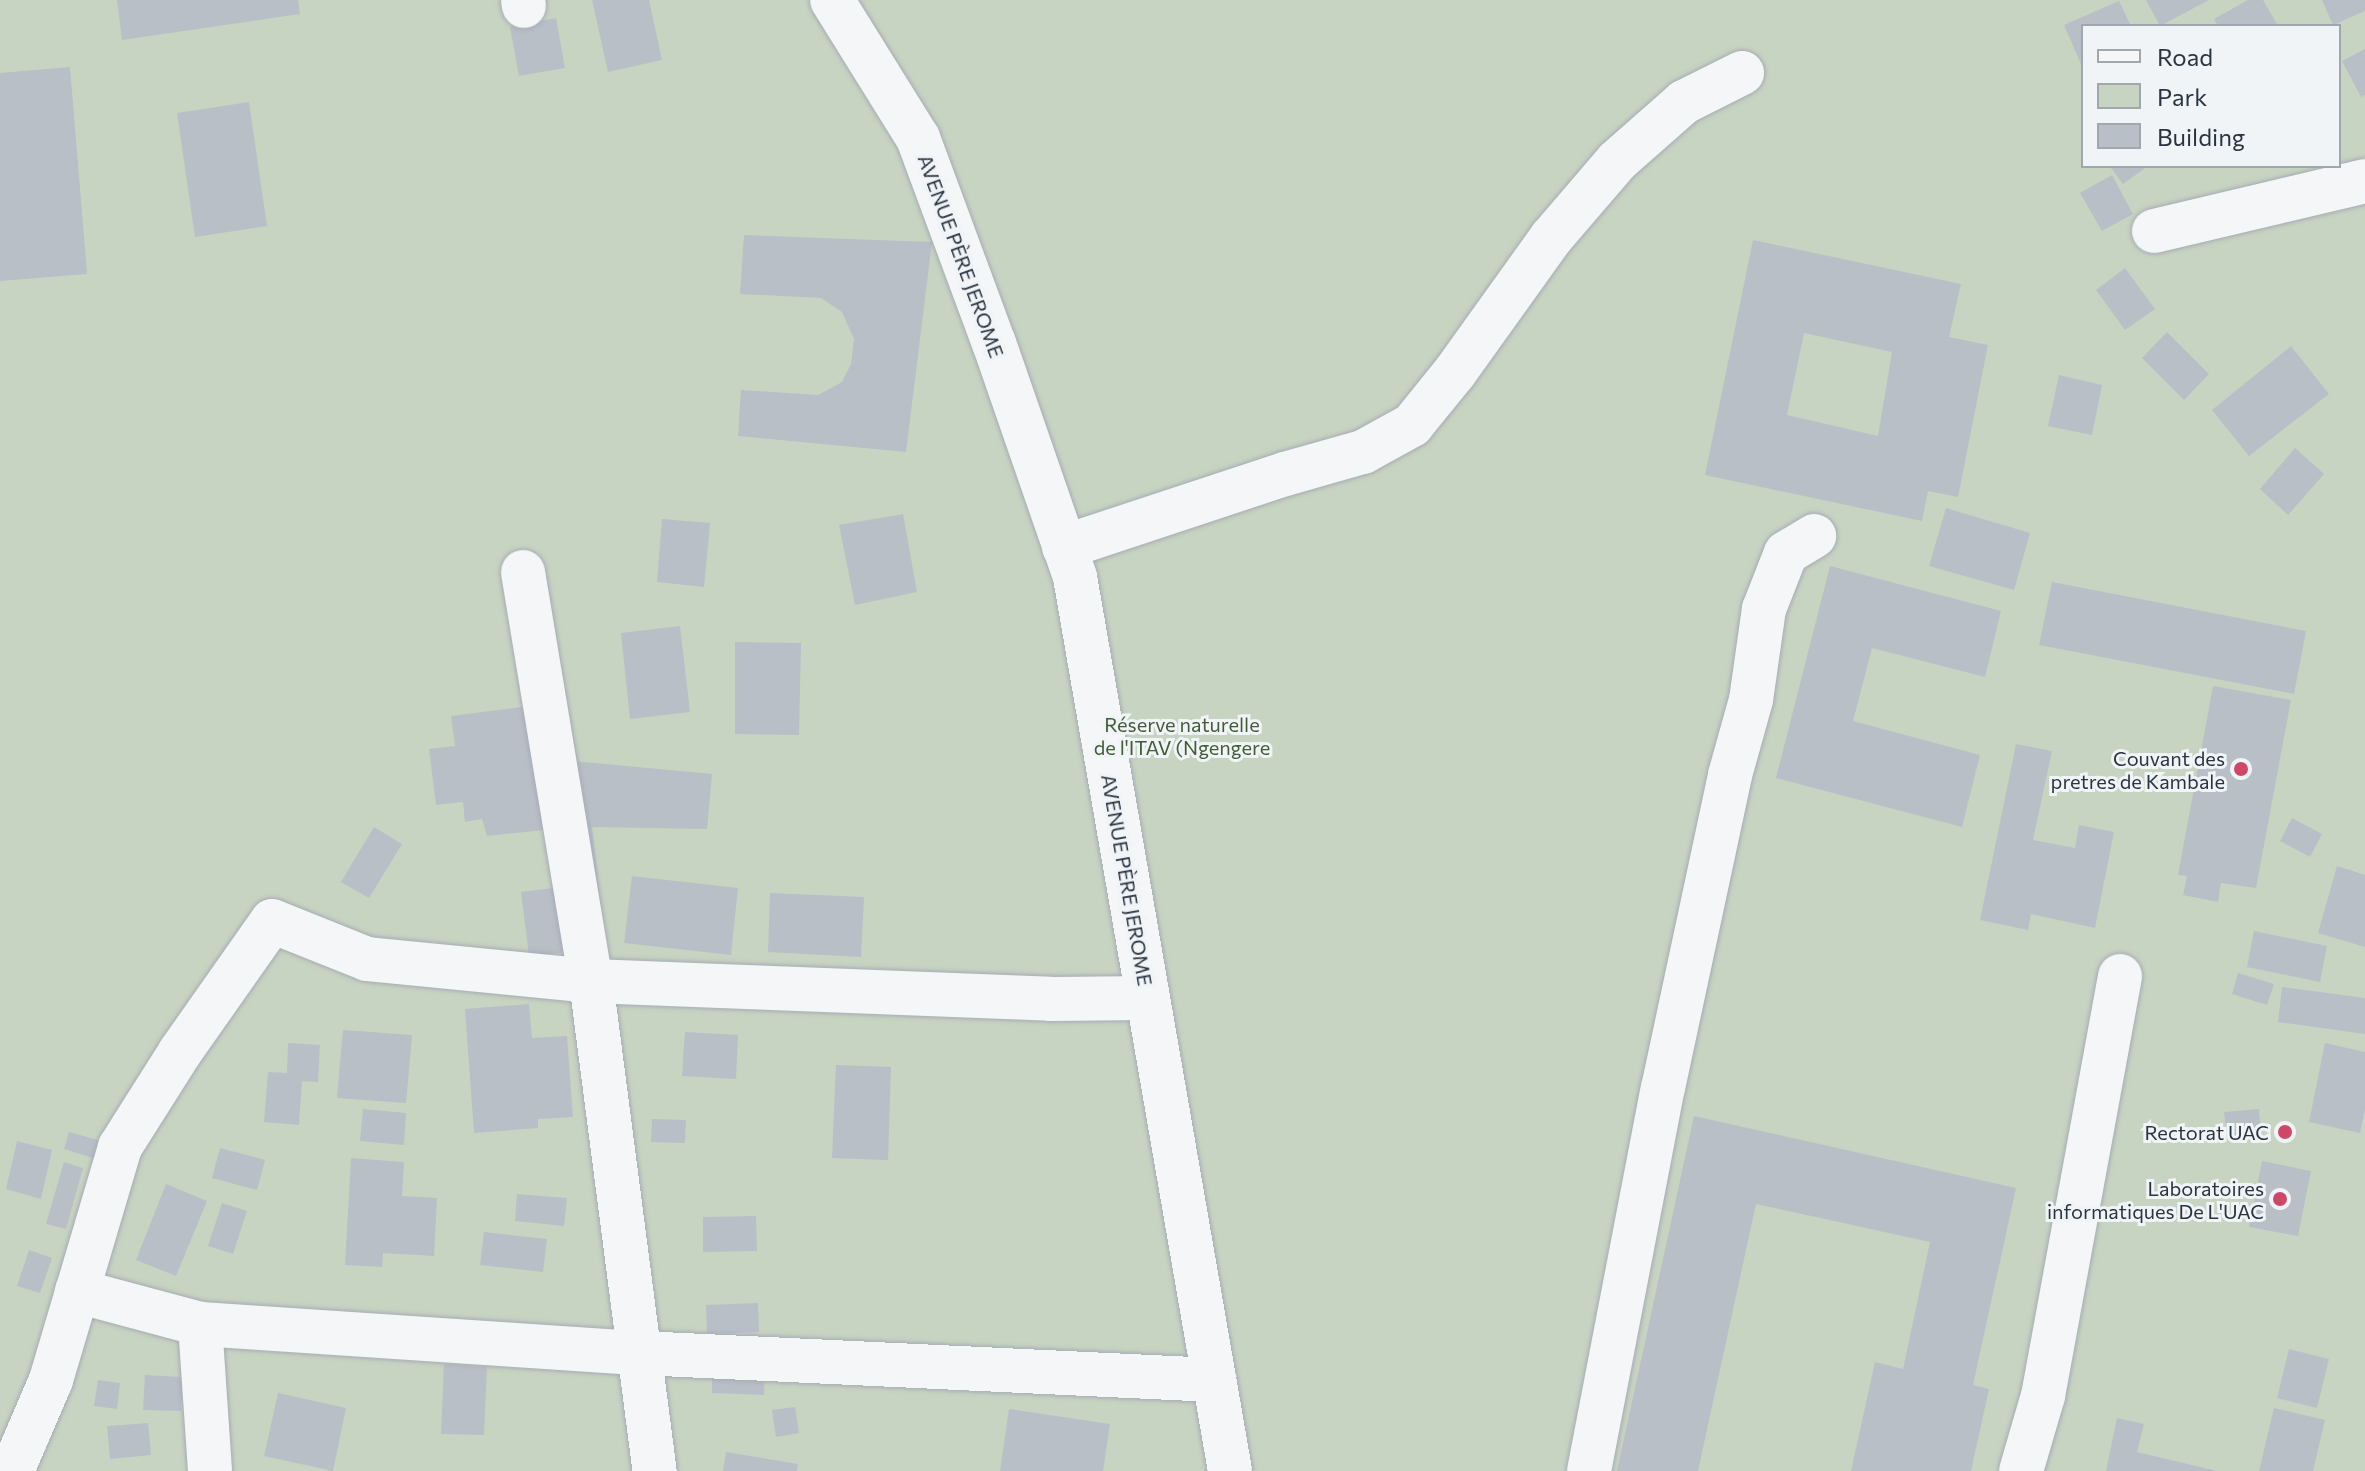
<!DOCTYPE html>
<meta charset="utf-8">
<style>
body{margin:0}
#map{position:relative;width:2365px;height:1471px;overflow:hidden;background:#e1e5ea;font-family:Commissioner,sans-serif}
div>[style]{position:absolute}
.green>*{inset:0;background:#c8d4c2}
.building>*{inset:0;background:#b8bfc7}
.roads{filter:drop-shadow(0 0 2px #a6acb4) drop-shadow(0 0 2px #a6acb4)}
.minor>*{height:44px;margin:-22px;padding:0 22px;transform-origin:22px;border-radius:22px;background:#f4f6f8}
.tertiary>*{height:44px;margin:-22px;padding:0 22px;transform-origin:22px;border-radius:22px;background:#f4f6f8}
.dots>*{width:22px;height:22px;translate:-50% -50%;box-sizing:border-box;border:4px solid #f1f4f7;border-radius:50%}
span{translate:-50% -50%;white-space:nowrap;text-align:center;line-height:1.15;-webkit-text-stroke:6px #f1f4f7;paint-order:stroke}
.street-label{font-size:20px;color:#293441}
.park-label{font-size:20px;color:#415d37}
.poi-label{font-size:20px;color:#293441}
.right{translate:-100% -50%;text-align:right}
.legend{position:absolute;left:2081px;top:24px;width:260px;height:144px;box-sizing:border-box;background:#f1f4f7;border:2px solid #a1a7ae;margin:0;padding:10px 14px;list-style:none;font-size:24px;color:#293441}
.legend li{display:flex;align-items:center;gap:16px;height:40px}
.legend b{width:40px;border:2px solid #a1a7ae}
</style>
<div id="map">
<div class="green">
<i style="clip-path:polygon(evenodd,0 0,2365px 0,2365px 1471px,0 1471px,0 0,2083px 26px,2339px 26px,2339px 166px,2083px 166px,2083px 26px)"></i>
</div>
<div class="building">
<i style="clip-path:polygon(117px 0,298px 0,300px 14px,122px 40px)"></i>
<i style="clip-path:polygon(592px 0,649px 0,662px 60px,608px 72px)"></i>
<i style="clip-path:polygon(2146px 0,2209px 0,2160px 26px)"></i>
<i style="clip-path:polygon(2248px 0,2263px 0,2278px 26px,2218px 26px,2214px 19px)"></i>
<i style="clip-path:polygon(2322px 0,2365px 0,2365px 11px,2333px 25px)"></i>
<i style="clip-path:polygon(2119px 1px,2131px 26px,2083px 26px,2083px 69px,2064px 25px)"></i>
<i style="clip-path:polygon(556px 18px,565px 68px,519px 76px,510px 27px)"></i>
<i style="clip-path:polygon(2365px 49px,2365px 95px,2361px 97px,2342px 61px)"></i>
<i style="clip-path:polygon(70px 67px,87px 274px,0 281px,0 73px)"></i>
<i style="clip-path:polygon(249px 102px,267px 226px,195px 237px,177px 113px)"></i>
<i style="clip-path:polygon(2110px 166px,2148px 166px,2123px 184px)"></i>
<i style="clip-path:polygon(2112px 175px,2133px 214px,2102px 231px,2080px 193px)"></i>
<i style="clip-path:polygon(744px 235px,932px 242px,906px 452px,738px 436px,741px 390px,818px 395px,842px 382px,851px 364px,854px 339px,842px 312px,821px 298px,740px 294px)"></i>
<i style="clip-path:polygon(evenodd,1753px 240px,1961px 284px,1949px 337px,1988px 345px,1958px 497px,1928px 491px,1922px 521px,1705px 475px,1753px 240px,1804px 333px,1892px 352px,1878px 436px,1787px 415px,1804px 333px)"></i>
<i style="clip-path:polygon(2125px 268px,2155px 309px,2125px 330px,2096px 290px)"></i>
<i style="clip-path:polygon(2167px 332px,2209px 374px,2184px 400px,2142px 358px)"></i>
<i style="clip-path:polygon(2291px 346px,2329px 394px,2249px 456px,2212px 410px)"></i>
<i style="clip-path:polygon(2059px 375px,2102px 385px,2092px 435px,2048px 426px)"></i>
<i style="clip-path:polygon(2295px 448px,2324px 474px,2288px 515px,2260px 489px)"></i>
<i style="clip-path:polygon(1946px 508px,2030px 533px,2014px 590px,1929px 566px)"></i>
<i style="clip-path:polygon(903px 514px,917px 592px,855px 605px,839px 525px)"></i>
<i style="clip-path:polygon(662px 519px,710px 523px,704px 587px,657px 582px)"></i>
<i style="clip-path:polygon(1830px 566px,2001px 611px,1985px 677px,1872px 648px,1853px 721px,1980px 755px,1962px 827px,1776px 778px)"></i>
<i style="clip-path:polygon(2052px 582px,2306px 631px,2294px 694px,2039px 645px)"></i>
<i style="clip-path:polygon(680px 626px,690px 712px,630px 719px,621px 633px)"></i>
<i style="clip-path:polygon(735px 642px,801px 643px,799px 735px,735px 734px)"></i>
<i style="clip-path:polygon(2213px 686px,2291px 700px,2256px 888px,2221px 883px,2218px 902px,2183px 895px,2187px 876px,2178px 875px)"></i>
<i style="clip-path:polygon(529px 706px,545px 830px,487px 836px,482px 819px,465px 822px,463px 802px,436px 805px,429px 749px,455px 746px,451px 716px)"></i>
<i style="clip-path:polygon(2016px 744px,2052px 751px,2033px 840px,2075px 848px,2079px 825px,2114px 832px,2095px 928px,2031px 914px,2028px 930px,1980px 920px)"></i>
<i style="clip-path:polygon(563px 760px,712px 774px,707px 829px,592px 827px,606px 950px)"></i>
<i style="clip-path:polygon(2292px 818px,2322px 834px,2310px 857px,2280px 841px)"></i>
<i style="clip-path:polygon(374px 827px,402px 844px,369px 898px,341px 882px)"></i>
<i style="clip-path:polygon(2337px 866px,2365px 875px,2365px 947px,2318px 933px)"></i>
<i style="clip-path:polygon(632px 876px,738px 888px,731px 955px,624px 943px)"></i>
<i style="clip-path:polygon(561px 887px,568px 952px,529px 956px,521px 892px)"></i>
<i style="clip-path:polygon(770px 893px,864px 897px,861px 957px,768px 952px)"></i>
<i style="clip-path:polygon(2254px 931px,2327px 946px,2320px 982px,2247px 967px)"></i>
<i style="clip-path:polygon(2238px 973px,2274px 984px,2267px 1005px,2232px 994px)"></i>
<i style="clip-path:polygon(2282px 987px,2365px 998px,2365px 1034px,2278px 1022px)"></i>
<i style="clip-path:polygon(529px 1004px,532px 1038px,567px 1036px,573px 1117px,538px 1119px,538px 1128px,474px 1133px,465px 1009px)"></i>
<i style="clip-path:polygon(343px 1030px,412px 1035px,406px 1103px,337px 1098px)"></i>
<i style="clip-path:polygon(685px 1032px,738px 1035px,736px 1079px,682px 1076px)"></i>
<i style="clip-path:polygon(288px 1043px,320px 1045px,318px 1082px,302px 1081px,299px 1125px,264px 1122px,268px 1072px,287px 1073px)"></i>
<i style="clip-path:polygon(2325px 1043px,2365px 1052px,2365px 1110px,2360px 1133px,2309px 1122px)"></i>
<i style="clip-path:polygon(836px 1065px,891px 1067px,888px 1160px,832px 1158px)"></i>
<i style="clip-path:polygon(363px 1109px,406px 1113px,404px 1145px,360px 1141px)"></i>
<i style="clip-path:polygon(2259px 1109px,2261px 1134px,2227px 1137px,2224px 1112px)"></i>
<i style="clip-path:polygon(1694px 1116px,2016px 1188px,1973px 1385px,1989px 1389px,1971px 1471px,1851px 1471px,1875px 1362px,1903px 1369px,1930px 1242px,1756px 1204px,1698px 1471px,1617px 1471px)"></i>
<i style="clip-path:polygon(652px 1119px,686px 1120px,685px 1143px,651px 1142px)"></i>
<i style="clip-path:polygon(69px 1132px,101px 1141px,96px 1159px,64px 1149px)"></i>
<i style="clip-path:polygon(17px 1141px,52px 1150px,41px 1199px,6px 1189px)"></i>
<i style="clip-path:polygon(220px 1148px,265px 1160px,257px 1190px,212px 1178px)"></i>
<i style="clip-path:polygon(351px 1158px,404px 1162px,402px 1196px,437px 1198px,434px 1256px,383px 1253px,382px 1267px,345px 1265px)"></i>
<i style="clip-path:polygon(2262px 1161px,2311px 1171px,2298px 1236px,2249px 1227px)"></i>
<i style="clip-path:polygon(64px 1162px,83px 1168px,66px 1229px,46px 1224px)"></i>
<i style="clip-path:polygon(166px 1184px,207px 1201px,176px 1276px,136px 1260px)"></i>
<i style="clip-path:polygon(517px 1194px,567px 1198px,564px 1226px,515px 1221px)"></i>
<i style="clip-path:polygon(222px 1203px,247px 1211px,233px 1254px,208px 1246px)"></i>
<i style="clip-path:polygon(756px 1216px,757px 1251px,703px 1252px,703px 1217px)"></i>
<i style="clip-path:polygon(484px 1232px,547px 1239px,543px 1272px,480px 1265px)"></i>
<i style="clip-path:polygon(29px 1250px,52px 1258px,40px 1293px,17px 1286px)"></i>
<i style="clip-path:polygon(758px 1303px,759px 1332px,707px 1334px,706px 1305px)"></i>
<i style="clip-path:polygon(2289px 1349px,2329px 1359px,2317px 1408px,2277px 1398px)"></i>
<i style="clip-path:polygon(444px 1364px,487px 1367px,484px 1435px,441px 1434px)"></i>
<i style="clip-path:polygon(712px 1366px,765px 1368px,764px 1395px,712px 1393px)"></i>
<i style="clip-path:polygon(145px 1375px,182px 1377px,181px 1411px,143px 1410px)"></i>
<i style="clip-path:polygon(98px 1380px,120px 1383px,117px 1409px,94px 1406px)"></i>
<i style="clip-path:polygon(278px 1393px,346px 1408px,333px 1471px,264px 1456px)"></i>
<i style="clip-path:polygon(795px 1407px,799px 1433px,776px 1437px,772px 1410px)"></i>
<i style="clip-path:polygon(2274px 1408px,2325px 1420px,2313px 1471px,2259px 1471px)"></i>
<i style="clip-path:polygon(1009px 1409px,1110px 1424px,1103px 1471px,1000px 1471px)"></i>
<i style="clip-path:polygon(2117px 1418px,2144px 1424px,2137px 1452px,2217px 1471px,2106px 1471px)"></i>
<i style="clip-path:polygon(148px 1423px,151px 1455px,110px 1459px,107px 1426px)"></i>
<i style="clip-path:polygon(726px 1452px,798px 1464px,797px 1471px,723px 1471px)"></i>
</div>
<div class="roads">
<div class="minor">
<i style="left:523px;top:0;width:6px;rotate:81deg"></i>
<i style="left:2154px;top:231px;width:217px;rotate:-13.3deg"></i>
<i style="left:1064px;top:547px;width:233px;rotate:-18.3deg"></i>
<i style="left:1285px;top:474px;width:81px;rotate:-15.8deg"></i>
<i style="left:1363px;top:452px;width:56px;rotate:-28.9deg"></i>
<i style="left:1412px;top:425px;width:68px;rotate:-50.9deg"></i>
<i style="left:1455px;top:372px;width:165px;rotate:-54.4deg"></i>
<i style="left:1551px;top:238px;width:101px;rotate:-49.4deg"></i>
<i style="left:1617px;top:161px;width:89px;rotate:-41.4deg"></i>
<i style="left:1684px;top:102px;width:65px;rotate:-26.6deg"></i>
<i style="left:523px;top:572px;width:415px;rotate:80.6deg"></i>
<i style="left:591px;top:981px;width:494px;rotate:82.6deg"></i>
<i style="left:77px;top:1291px;width:127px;rotate:15deg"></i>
<i style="left:200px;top:1324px;width:441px;rotate:3.8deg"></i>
<i style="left:640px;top:1353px;width:575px;rotate:2.69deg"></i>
<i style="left:200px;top:1324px;width:147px;rotate:86.1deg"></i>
<i style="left:12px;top:1471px;width:99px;rotate:-66.8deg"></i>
<i style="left:51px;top:1380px;width:243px;rotate:-73.5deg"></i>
<i style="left:120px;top:1147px;width:112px;rotate:-57.7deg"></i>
<i style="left:180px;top:1052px;width:160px;rotate:-54.9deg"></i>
<i style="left:272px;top:921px;width:102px;rotate:21.8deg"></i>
<i style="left:367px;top:959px;width:225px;rotate:5.6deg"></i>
<i style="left:591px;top:981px;width:460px;rotate:2.2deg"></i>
<i style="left:1051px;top:999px;width:96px;rotate:-0.6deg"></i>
<i style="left:1589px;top:1471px;width:390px;rotate:-79.1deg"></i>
<i style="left:1663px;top:1088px;width:320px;rotate:-77.9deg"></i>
<i style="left:1730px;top:775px;width:78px;rotate:-74.4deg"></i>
<i style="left:1751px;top:700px;width:92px;rotate:-81.9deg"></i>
<i style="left:1764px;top:609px;width:60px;rotate:-68.6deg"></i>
<i style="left:1786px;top:553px;width:33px;rotate:-31deg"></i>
<i style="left:2021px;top:1471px;width:78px;rotate:-73.7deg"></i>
<i style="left:2043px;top:1396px;width:427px;rotate:-79.6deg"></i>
</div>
<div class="tertiary">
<i style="left:832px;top:0;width:163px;rotate:58.1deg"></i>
<i style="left:918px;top:138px;width:219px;rotate:69.7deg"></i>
<i style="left:994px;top:343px;width:248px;rotate:70.9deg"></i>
<i style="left:1075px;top:577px;width:907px;rotate:80.16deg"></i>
</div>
</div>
<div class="dots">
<i style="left:2241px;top:769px;background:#ce4767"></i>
<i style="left:2285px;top:1132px;background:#ce4767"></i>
<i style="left:2280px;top:1199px;background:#ce4767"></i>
</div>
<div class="street-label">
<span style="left:961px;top:256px;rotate:70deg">AVENUE PÈRE JEROME</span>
<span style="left:1127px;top:880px;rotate:80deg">AVENUE PÈRE JEROME</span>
</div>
<div class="park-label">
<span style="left:1182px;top:736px">Réserve naturelle<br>de l'ITAV (Ngengere</span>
</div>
<div class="poi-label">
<span class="right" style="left:2225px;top:770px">Couvant des<br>pretres de Kambale</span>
<span class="right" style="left:2269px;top:1132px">Rectorat UAC</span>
<span class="right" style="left:2264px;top:1200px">Laboratoires<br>informatiques De L'UAC</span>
</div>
<ul class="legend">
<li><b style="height:10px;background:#f4f6f8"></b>Road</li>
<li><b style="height:22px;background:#c8d4c2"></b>Park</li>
<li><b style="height:22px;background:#b8bfc7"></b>Building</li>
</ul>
</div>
